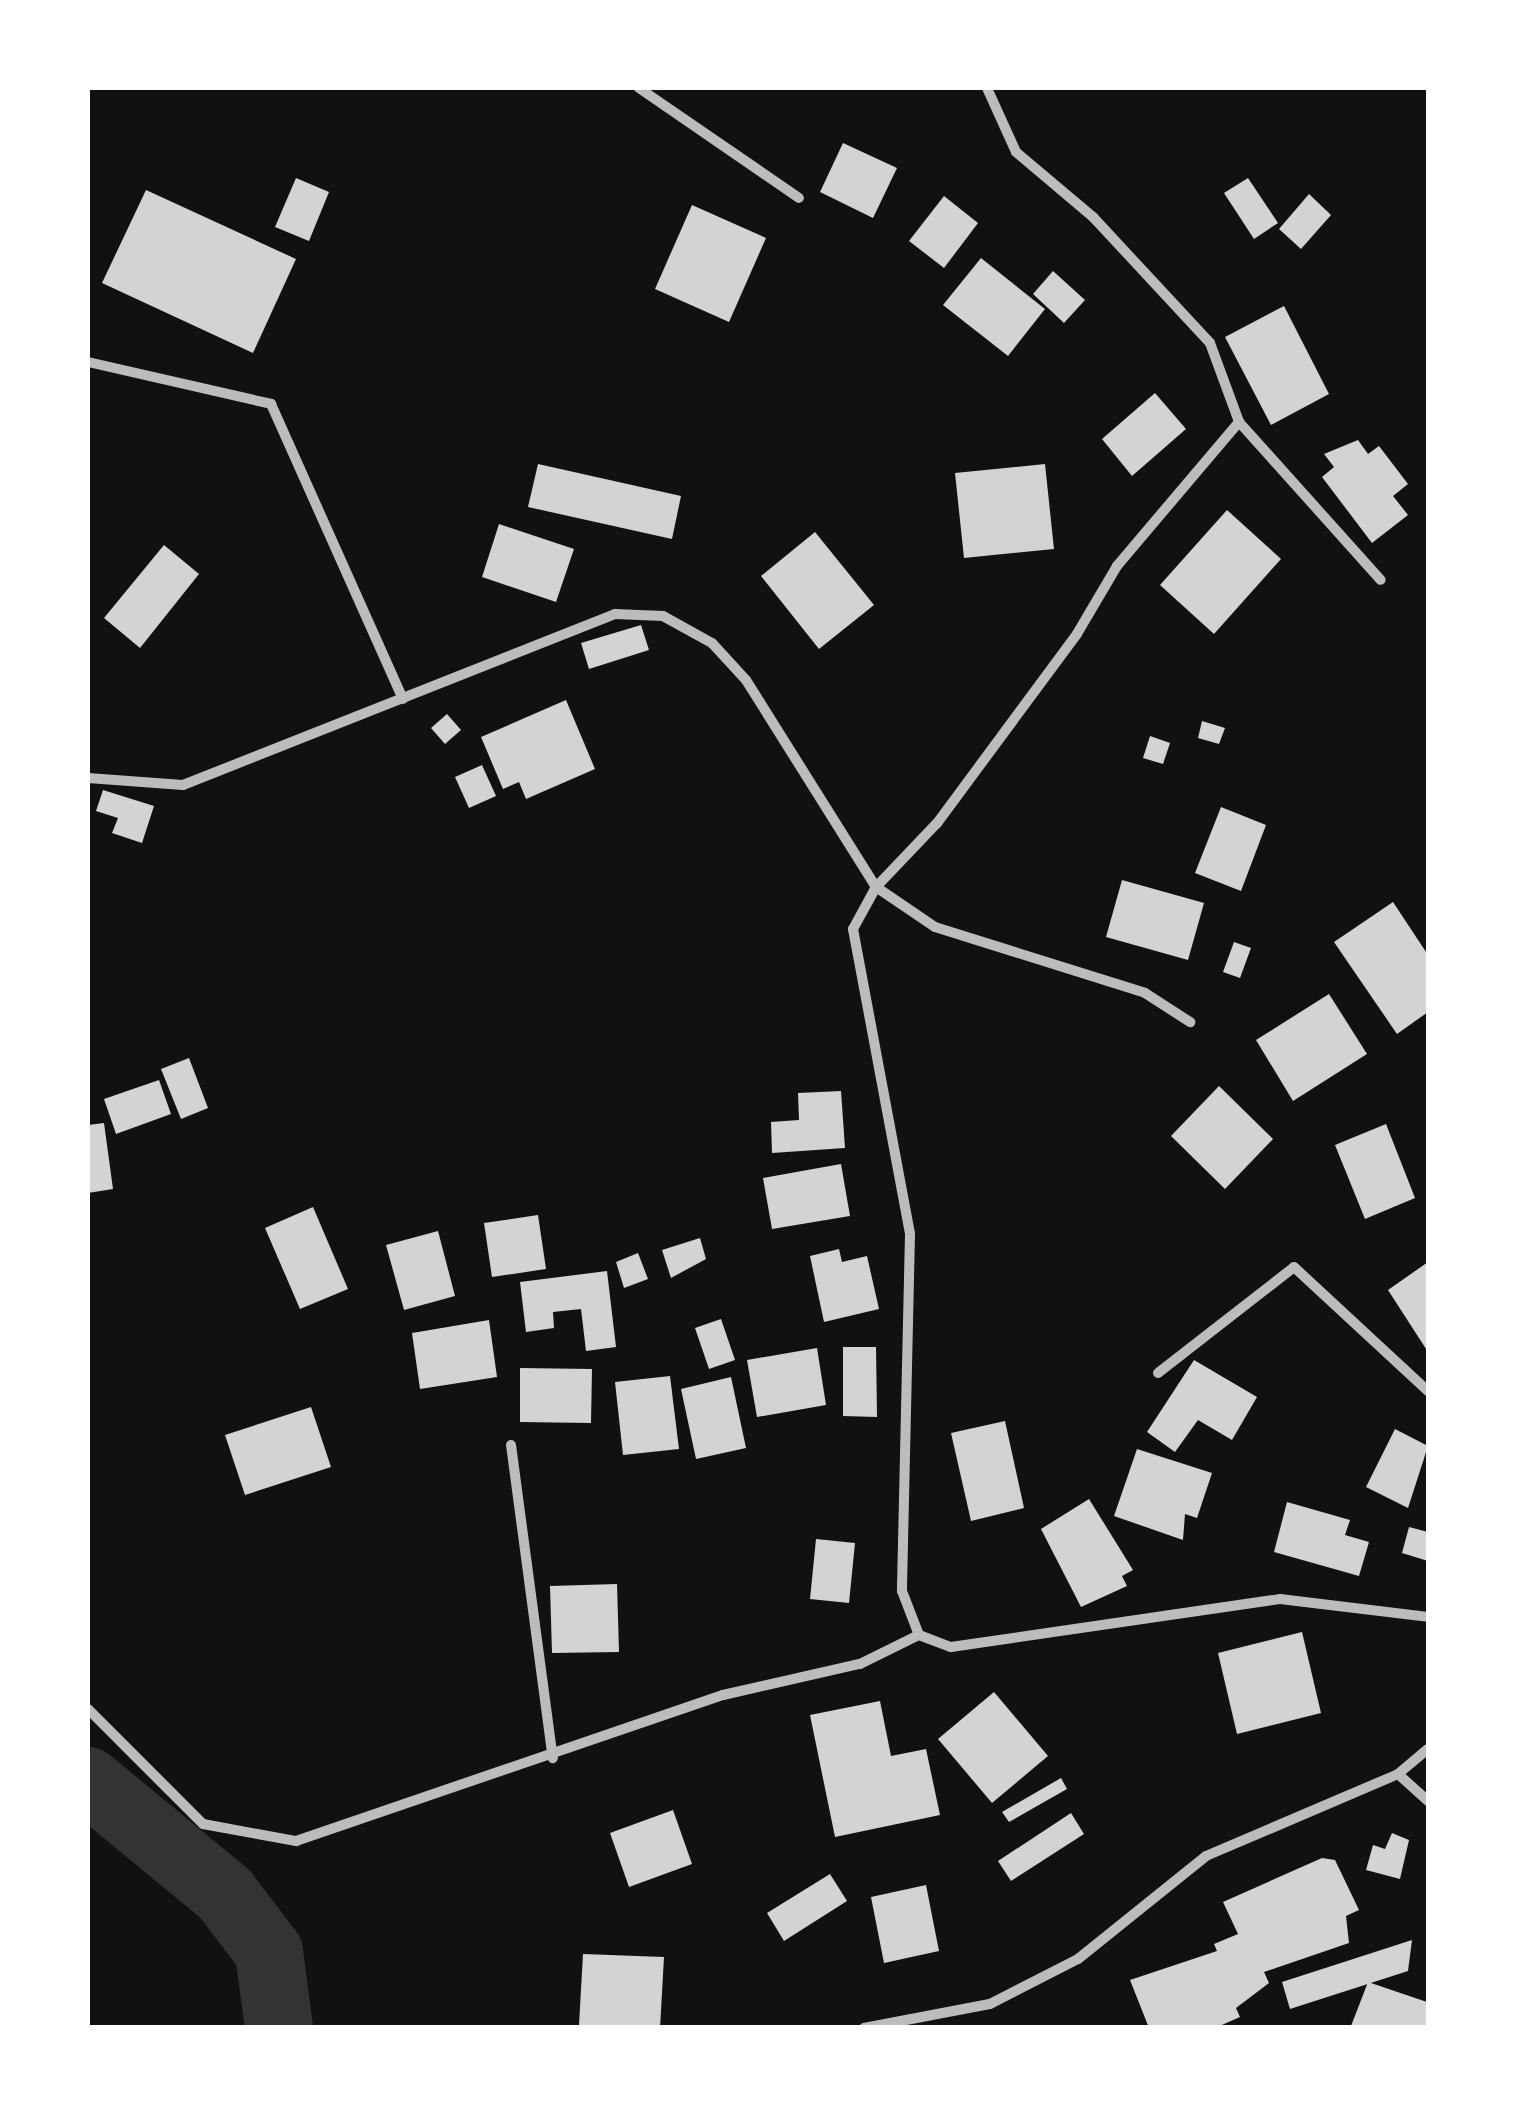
<!DOCTYPE html>
<style>
body{margin:0}
#map{position:relative;width:1516px;height:2115px;overflow:hidden;background:#111;font-family:"PT Sans",sans-serif}
div>[style]{position:absolute}
.river>*{height:68px;margin:-34px;padding:0 34px;transform-origin:34px;border-radius:34px;background:#333}
.building>*{inset:0;background:#d3d3d3}
.minor>*{height:10px;margin:-5px;padding:0 5px;transform-origin:5px;border-radius:5px;background:#bcbcbc}
span{translate:-50% -50%;white-space:nowrap;text-align:center;line-height:1.15;-webkit-text-stroke:8px #fff;paint-order:stroke}
.frame{position:absolute;inset:0;border:90px solid #fff;pointer-events:none}
</style>
<div id="map">
<div class="river">
<i style="left:88px;top:1781px;width:178px;rotate:39.5deg"></i>
<i style="left:225px;top:1894px;width:73px;rotate:52.8deg"></i>
<i style="left:269px;top:1952px;width:77px;rotate:82.5deg"></i>
</div>
<div class="building">
<i style="clip-path:polygon(843px 143px,897px 168px,873px 218px,820px 192px)"></i>
<i style="clip-path:polygon(296px 178px,329px 192px,309px 241px,275px 227px)"></i>
<i style="clip-path:polygon(1248px 178px,1278px 223px,1254px 239px,1224px 193px)"></i>
<i style="clip-path:polygon(146px 190px,296px 259px,253px 353px,102px 283px)"></i>
<i style="clip-path:polygon(1309px 194px,1331px 215px,1301px 249px,1279px 229px)"></i>
<i style="clip-path:polygon(944px 196px,978px 223px,944px 268px,909px 241px)"></i>
<i style="clip-path:polygon(692px 205px,766px 238px,729px 322px,655px 289px)"></i>
<i style="clip-path:polygon(981px 258px,1045px 309px,1008px 356px,943px 305px)"></i>
<i style="clip-path:polygon(1053px 271px,1085px 300px,1064px 323px,1033px 294px)"></i>
<i style="clip-path:polygon(1284px 306px,1329px 394px,1271px 425px,1225px 337px)"></i>
<i style="clip-path:polygon(1155px 393px,1186px 429px,1132px 476px,1102px 439px)"></i>
<i style="clip-path:polygon(1358px 440px,1368px 454px,1379px 446px,1408px 484px,1393px 496px,1408px 515px,1372px 543px,1322px 477px,1334px 467px,1324px 454px)"></i>
<i style="clip-path:polygon(538px 464px,681px 496px,672px 539px,528px 507px)"></i>
<i style="clip-path:polygon(1045px 464px,1054px 549px,964px 558px,955px 473px)"></i>
<i style="clip-path:polygon(1227px 510px,1281px 559px,1214px 634px,1160px 585px)"></i>
<i style="clip-path:polygon(499px 524px,574px 549px,556px 602px,482px 577px)"></i>
<i style="clip-path:polygon(815px 532px,874px 605px,819px 649px,761px 576px)"></i>
<i style="clip-path:polygon(164px 545px,199px 574px,140px 648px,104px 618px)"></i>
<i style="clip-path:polygon(641px 625px,649px 650px,589px 669px,581px 643px)"></i>
<i style="clip-path:polygon(566px 700px,595px 769px,526px 799px,519px 782px,503px 789px,481px 737px)"></i>
<i style="clip-path:polygon(447px 714px,461px 730px,445px 744px,431px 728px)"></i>
<i style="clip-path:polygon(1202px 721px,1225px 728px,1219px 744px,1198px 738px)"></i>
<i style="clip-path:polygon(1150px 736px,1170px 743px,1163px 764px,1143px 758px)"></i>
<i style="clip-path:polygon(482px 765px,496px 796px,469px 808px,455px 777px)"></i>
<i style="clip-path:polygon(103px 790px,154px 806px,142px 843px,112px 833px,118px 818px,96px 811px)"></i>
<i style="clip-path:polygon(1221px 807px,1266px 825px,1241px 891px,1195px 873px)"></i>
<i style="clip-path:polygon(1122px 880px,1204px 903px,1188px 960px,1106px 937px)"></i>
<i style="clip-path:polygon(1393px 902px,1428px 955px,1428px 1012px,1397px 1034px,1334px 942px)"></i>
<i style="clip-path:polygon(1234px 942px,1251px 948px,1240px 978px,1223px 972px)"></i>
<i style="clip-path:polygon(1329px 994px,1367px 1054px,1293px 1101px,1256px 1040px)"></i>
<i style="clip-path:polygon(189px 1058px,208px 1108px,181px 1119px,161px 1069px)"></i>
<i style="clip-path:polygon(159px 1080px,171px 1114px,116px 1134px,104px 1099px)"></i>
<i style="clip-path:polygon(1219px 1086px,1273px 1139px,1225px 1189px,1171px 1136px)"></i>
<i style="clip-path:polygon(841px 1091px,845px 1148px,772px 1153px,771px 1122px,799px 1120px,798px 1093px)"></i>
<i style="clip-path:polygon(104px 1123px,113px 1189px,88px 1193px,88px 1125px)"></i>
<i style="clip-path:polygon(1386px 1124px,1415px 1198px,1365px 1219px,1335px 1145px)"></i>
<i style="clip-path:polygon(841px 1164px,850px 1216px,772px 1229px,763px 1178px)"></i>
<i style="clip-path:polygon(313px 1207px,348px 1289px,300px 1309px,265px 1228px)"></i>
<i style="clip-path:polygon(538px 1215px,546px 1269px,492px 1277px,484px 1223px)"></i>
<i style="clip-path:polygon(438px 1231px,455px 1296px,404px 1310px,386px 1245px)"></i>
<i style="clip-path:polygon(700px 1238px,706px 1259px,671px 1278px,662px 1250px)"></i>
<i style="clip-path:polygon(839px 1249px,842px 1262px,867px 1256px,879px 1309px,824px 1322px,810px 1256px)"></i>
<i style="clip-path:polygon(638px 1253px,648px 1279px,624px 1288px,616px 1262px)"></i>
<i style="clip-path:polygon(1428px 1262px,1428px 1352px,1388px 1290px)"></i>
<i style="clip-path:polygon(607px 1271px,616px 1347px,586px 1351px,581px 1309px,553px 1312px,554px 1328px,526px 1332px,520px 1282px)"></i>
<i style="clip-path:polygon(721px 1319px,735px 1360px,709px 1369px,695px 1328px)"></i>
<i style="clip-path:polygon(489px 1320px,497px 1377px,420px 1389px,412px 1333px)"></i>
<i style="clip-path:polygon(843px 1347px,876px 1347px,877px 1417px,843px 1416px)"></i>
<i style="clip-path:polygon(817px 1348px,826px 1405px,757px 1417px,747px 1360px)"></i>
<i style="clip-path:polygon(1194px 1360px,1257px 1397px,1232px 1440px,1198px 1420px,1175px 1452px,1147px 1432px)"></i>
<i style="clip-path:polygon(520px 1368px,592px 1369px,591px 1423px,520px 1422px)"></i>
<i style="clip-path:polygon(670px 1376px,679px 1449px,623px 1455px,615px 1382px)"></i>
<i style="clip-path:polygon(731px 1377px,746px 1448px,696px 1459px,681px 1389px)"></i>
<i style="clip-path:polygon(311px 1407px,331px 1467px,245px 1495px,225px 1435px)"></i>
<i style="clip-path:polygon(1005px 1421px,1024px 1508px,971px 1521px,951px 1433px)"></i>
<i style="clip-path:polygon(1395px 1429px,1428px 1446px,1408px 1508px,1366px 1487px)"></i>
<i style="clip-path:polygon(1137px 1449px,1212px 1473px,1197px 1518px,1185px 1514px,1183px 1540px,1114px 1516px)"></i>
<i style="clip-path:polygon(1089px 1499px,1133px 1570px,1122px 1576px,1127px 1586px,1081px 1607px,1041px 1529px)"></i>
<i style="clip-path:polygon(1287px 1502px,1350px 1520px,1345px 1535px,1369px 1542px,1359px 1576px,1274px 1552px)"></i>
<i style="clip-path:polygon(1409px 1527px,1428px 1532px,1428px 1561px,1402px 1553px)"></i>
<i style="clip-path:polygon(816px 1539px,855px 1543px,849px 1603px,810px 1599px)"></i>
<i style="clip-path:polygon(617px 1584px,619px 1652px,552px 1653px,550px 1586px)"></i>
<i style="clip-path:polygon(1302px 1632px,1321px 1713px,1237px 1734px,1218px 1653px)"></i>
<i style="clip-path:polygon(994px 1692px,1048px 1756px,992px 1803px,938px 1739px)"></i>
<i style="clip-path:polygon(880px 1701px,891px 1756px,926px 1749px,940px 1815px,835px 1837px,810px 1715px)"></i>
<i style="clip-path:polygon(1061px 1778px,1067px 1789px,1009px 1822px,1002px 1812px)"></i>
<i style="clip-path:polygon(673px 1810px,692px 1864px,629px 1887px,610px 1833px)"></i>
<i style="clip-path:polygon(1071px 1813px,1084px 1834px,1011px 1881px,998px 1861px)"></i>
<i style="clip-path:polygon(1392px 1833px,1409px 1840px,1400px 1879px,1366px 1870px,1373px 1845px,1385px 1849px)"></i>
<i style="clip-path:polygon(1322px 1858px,1335px 1860px,1359px 1910px,1346px 1916px,1349px 1943px,1264px 1972px,1269px 1983px,1236px 2008px,1240px 2017px,1215px 2028px,1149px 2028px,1130px 1980px,1217px 1951px,1214px 1944px,1238px 1934px,1223px 1902px)"></i>
<i style="clip-path:polygon(830px 1874px,847px 1901px,784px 1941px,767px 1913px)"></i>
<i style="clip-path:polygon(926px 1885px,939px 1951px,884px 1963px,871px 1897px)"></i>
<i style="clip-path:polygon(1412px 1940px,1408px 1971px,1290px 2009px,1282px 1982px)"></i>
<i style="clip-path:polygon(583px 1954px,664px 1957px,660px 2028px,579px 2025px)"></i>
<i style="clip-path:polygon(1368px 1982px,1427px 2002px,1428px 2028px,1351px 2026px)"></i>
</div>
<div class="minor">
<i style="left:639px;top:88px;width:194px;rotate:34.5deg"></i>
<i style="left:987px;top:88px;width:70px;rotate:65.6deg"></i>
<i style="left:1016px;top:152px;width:101px;rotate:40.2deg"></i>
<i style="left:1093px;top:217px;width:172px;rotate:47.1deg"></i>
<i style="left:1210px;top:343px;width:84px;rotate:69.8deg"></i>
<i style="left:1239px;top:422px;width:189px;rotate:130.3deg"></i>
<i style="left:1117px;top:566px;width:79px;rotate:120.5deg"></i>
<i style="left:1077px;top:634px;width:235px;rotate:126.5deg"></i>
<i style="left:937px;top:823px;width:88px;rotate:133.6deg"></i>
<i style="left:876px;top:887px;width:48px;rotate:118.7deg"></i>
<i style="left:853px;top:929px;width:310px;rotate:79.4deg"></i>
<i style="left:910px;top:1234px;width:357px;rotate:91.3deg"></i>
<i style="left:902px;top:1591px;width:47px;rotate:68.9deg"></i>
<i style="left:919px;top:1635px;width:34px;rotate:21deg"></i>
<i style="left:951px;top:1647px;width:332px;rotate:-8.3deg"></i>
<i style="left:1280px;top:1599px;width:149px;rotate:6.9deg"></i>
<i style="left:88px;top:362px;width:188px;rotate:12.9deg"></i>
<i style="left:271px;top:404px;width:323px;rotate:65.9deg"></i>
<i style="left:1239px;top:422px;width:212px;rotate:48.1deg"></i>
<i style="left:88px;top:778px;width:95px;rotate:4.2deg"></i>
<i style="left:183px;top:785px;width:465px;rotate:-21.6deg"></i>
<i style="left:615px;top:614px;width:48px;rotate:2.4deg"></i>
<i style="left:663px;top:616px;width:56px;rotate:28.9deg"></i>
<i style="left:712px;top:643px;width:50px;rotate:47.4deg"></i>
<i style="left:746px;top:680px;width:244px;rotate:57.9deg"></i>
<i style="left:876px;top:887px;width:71px;rotate:34.1deg"></i>
<i style="left:935px;top:927px;width:220px;rotate:17.4deg"></i>
<i style="left:1145px;top:993px;width:54px;rotate:32.8deg"></i>
<i style="left:1158px;top:1373px;width:172px;rotate:-37.9deg"></i>
<i style="left:1294px;top:1267px;width:183px;rotate:42.8deg"></i>
<i style="left:511px;top:1445px;width:316px;rotate:82.4deg"></i>
<i style="left:88px;top:1709px;width:163px;rotate:45deg"></i>
<i style="left:203px;top:1824px;width:95px;rotate:10.4deg"></i>
<i style="left:296px;top:1841px;width:451px;rotate:-18.9deg"></i>
<i style="left:723px;top:1695px;width:140px;rotate:-12.8deg"></i>
<i style="left:860px;top:1664px;width:66px;rotate:-26.2deg"></i>
<i style="left:1398px;top:1774px;width:40px;rotate:42deg"></i>
<i style="left:864px;top:2028px;width:128px;rotate:-10.8deg"></i>
<i style="left:990px;top:2004px;width:99px;rotate:-27.1deg"></i>
<i style="left:1078px;top:1959px;width:164px;rotate:-38.8deg"></i>
<i style="left:1206px;top:1856px;width:209px;rotate:-23.1deg"></i>
<i style="left:1398px;top:1774px;width:39px;rotate:-40deg"></i>
</div>
<div class="frame"></div>
</div>
